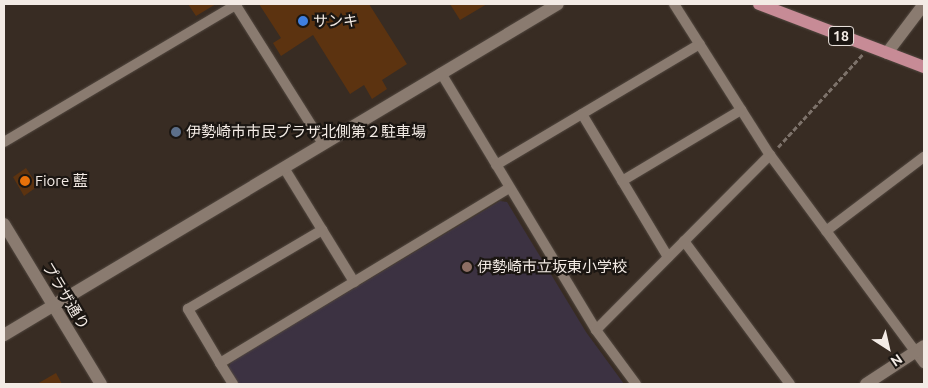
<!DOCTYPE html>
<meta charset="utf-8">
<style>
body{margin:0}
#map{position:relative;width:928px;height:388px;overflow:hidden;background:#382c23;font-family:Ubuntu,"Noto Sans JP",sans-serif}
div>[style]{position:absolute}
.education>*{inset:0;background:#3c3242}
.building>*{inset:0;background:#5c3310}
.path>*{height:2.5px;margin-top:-1.25px;transform-origin:0;background:repeating-linear-gradient(90deg,#7d726a 0 5px,transparent 0 7.5px)}
.roads{filter:drop-shadow(0 0 1px #524840) drop-shadow(0 0 1px #524840)}
.minor>*{height:10px;margin:-5px;padding:0 5px;transform-origin:5px;border-radius:5px;background:#8a7b70}
.tertiary>*{height:12px;margin:-6px;padding:0 6px;transform-origin:6px;border-radius:6px;background:#8a7b70}
.primary>*{height:12px;margin:-6px;padding:0 6px;transform-origin:6px;border-radius:6px;background:#c78b96}
.dots>*{width:14px;height:14px;translate:-50% -50%;box-sizing:border-box;border:2px solid #1b1612;border-radius:50%}
span{translate:-50% -50%;white-space:nowrap;text-align:center;line-height:1.15;-webkit-text-stroke:4.5px #1b1612;paint-order:stroke}
.shield-label span{padding:1px 4px;background:#1b1612;border:1px solid;border-radius:4px;-webkit-text-stroke-width:0}
.shield-label{font-size:14px;color:#f3ebe5;font-weight:700}
.poi-label{font-size:15px;color:#f3ebe5}
.left{translate:0 -50%;text-align:left}
.street-label{font-size:15px;color:#f3ebe5}
.frame{position:absolute;inset:0;border:5px solid #f3ebe5;pointer-events:none}
.north{position:absolute;left:863px;top:323px;width:50px;height:50px;-webkit-text-stroke:4px #1b1612;paint-order:stroke;rotate:145deg;font-size:14px;font-weight:700;line-height:20px;text-align:center;color:#f3ebe5}
.north::after{content:'';display:block;margin:auto;width:18px;height:22px;background:#f3ebe5;clip-path:polygon(50% 0,100% 100%,50% 72%,0 100%)}
</style>
<div id="map">
<div class="education">
<i style="clip-path:polygon(500px 201px,507px 202px,586px 332px,624px 384px,238px 384px,228px 369px,231px 362px)"></i>
</div>
<div class="building">
<i style="clip-path:polygon(188px 4px,216px 4px,196px 16px)"></i>
<i style="clip-path:polygon(259px 4px,369px 4px,407px 64px,382px 80px,387px 89px,372px 99px,364px 85px,350px 94px,313px 35px,281px 56px,273px 43px,281px 38px)"></i>
<i style="clip-path:polygon(450px 4px,487px 4px,460px 20px)"></i>
<i style="clip-path:polygon(26px 168px,38px 186px,24px 196px,13px 177px)"></i>
<i style="clip-path:polygon(56px 373px,62px 384px,37px 384px)"></i>
</div>
<div class="path">
<i style="left:778px;top:147px;width:125px;rotate:-47.6deg"></i>
</div>
<div class="roads">
<div class="minor">
<i style="left:235px;top:4px;width:165px;rotate:57.8deg"></i>
<i style="left:674px;top:4px;width:179px;rotate:57.6deg"></i>
<i style="left:770px;top:155px;width:259px;rotate:53.5deg"></i>
<i style="left:441px;top:73px;width:300px;rotate:58.9deg"></i>
<i style="left:596px;top:330px;width:67px;rotate:53.5deg"></i>
<i style="left:582px;top:114px;width:167px;rotate:59deg"></i>
<i style="left:4px;top:142px;width:271px;rotate:-30.6deg"></i>
<i style="left:496px;top:165px;width:237px;rotate:-30.7deg"></i>
<i style="left:284px;top:168px;width:134px;rotate:58.4deg"></i>
<i style="left:622px;top:181px;width:139px;rotate:-30.8deg"></i>
<i style="left:826px;top:231px;width:123px;rotate:-37.1deg"></i>
<i style="left:684px;top:241px;width:178px;rotate:53.5deg"></i>
<i style="left:596px;top:330px;width:247px;rotate:-45.2deg"></i>
<i style="left:220px;top:363px;width:63px;rotate:-120.7deg"></i>
<i style="left:188px;top:309px;width:156px;rotate:-30.5deg"></i>
<i style="left:233px;top:384px;width:25px;rotate:-122deg"></i>
<i style="left:220px;top:363px;width:338px;rotate:-31.2deg"></i>
</div>
<div class="tertiary">
<i style="left:887px;top:53px;width:61px;rotate:-52.9deg"></i>
<i style="left:4px;top:224px;width:187px;rotate:58.8deg"></i>
<i style="left:4px;top:335px;width:645px;rotate:-30.86deg"></i>
<i style="left:866px;top:384px;width:69px;rotate:-33.2deg"></i>
</div>
<div class="primary">
<i style="left:759px;top:4px;width:177px;rotate:20.9deg"></i>
</div>
</div>
<div class="dots">
<i style="left:303px;top:21px;background:#3f7fe0"></i>
<i style="left:176px;top:132px;background:#5c6f8a"></i>
<i style="left:25px;top:181px;background:#e8710a"></i>
<i style="left:467px;top:267px;background:#8d6e63"></i>
</div>
<div class="shield-label">
<span style="left:841px;top:36px">18</span>
</div>
<div class="poi-label">
<span class="left" style="left:313px;top:21px">サンキ</span>
<span class="left" style="left:186px;top:132px">伊勢崎市市民プラザ北側第２駐車場</span>
<span class="left" style="left:35px;top:181px">Fiore 藍</span>
<span class="left" style="left:477px;top:267px">伊勢崎市立坂東小学校</span>
</div>
<div class="street-label">
<span style="left:66px;top:296px;rotate:59deg">プラザ通り</span>
</div>
<div class="frame"></div>
<div class="north">N</div>
</div>
